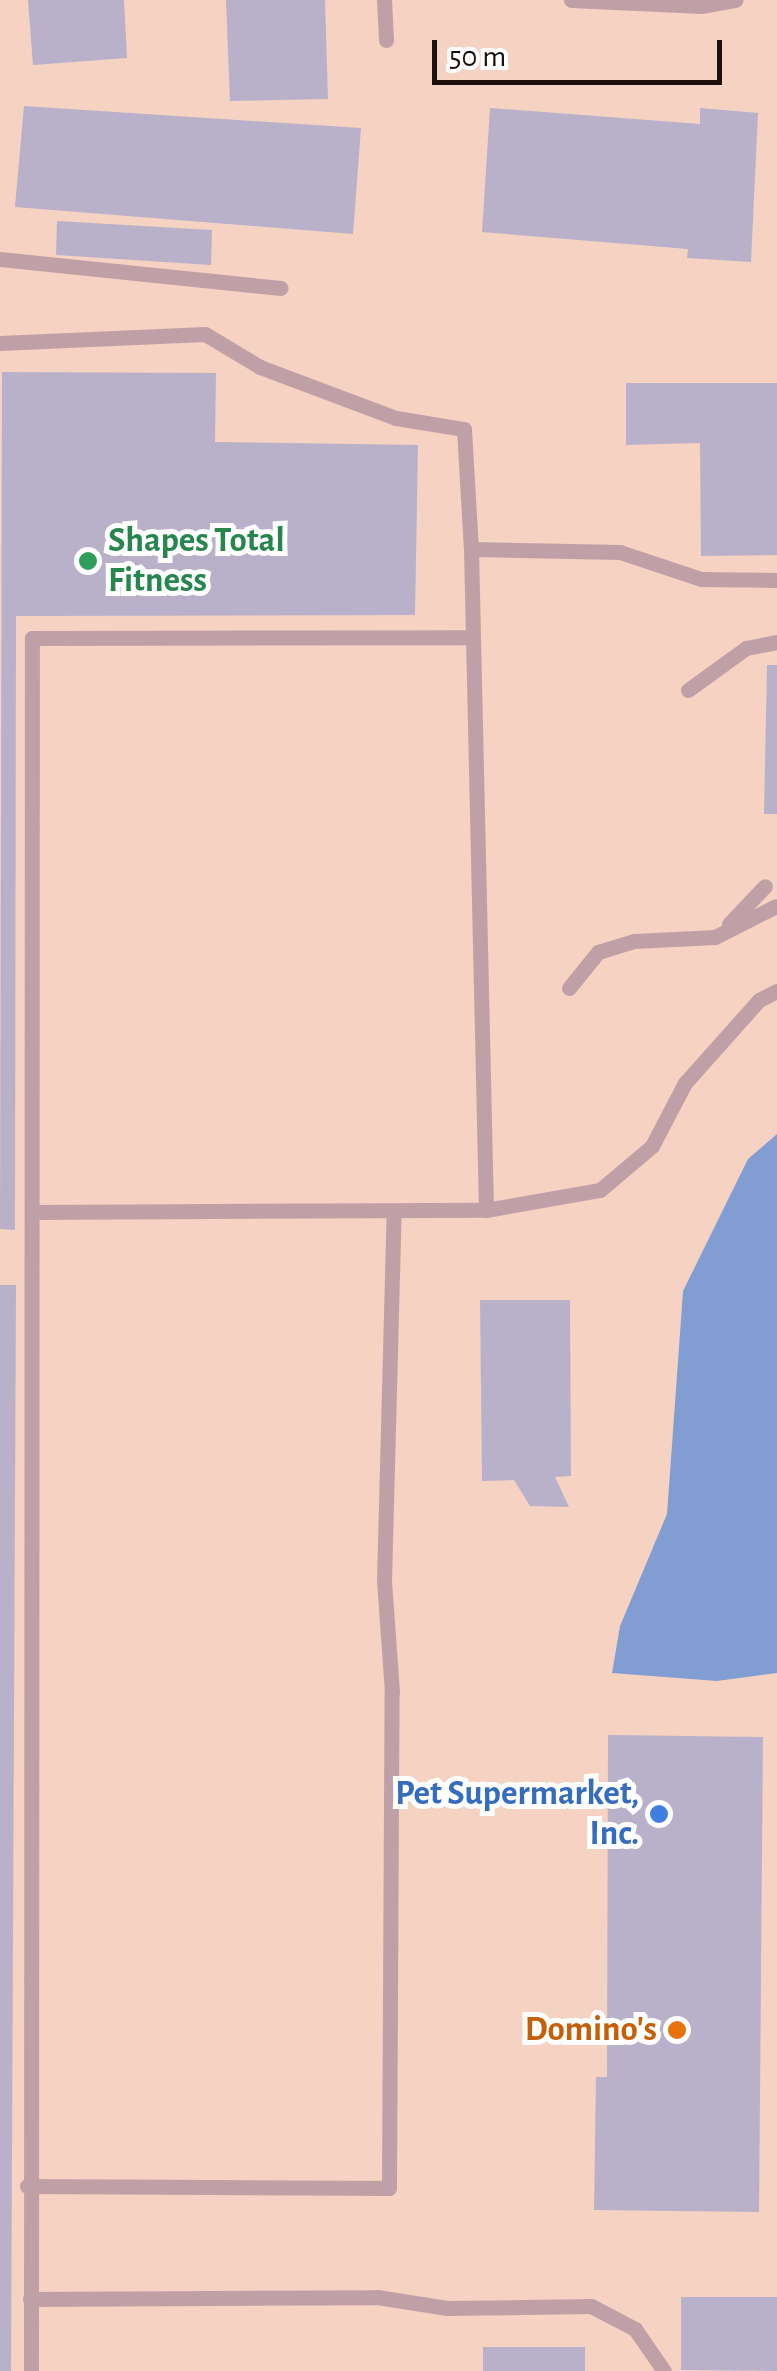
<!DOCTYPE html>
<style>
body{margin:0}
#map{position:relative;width:777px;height:2371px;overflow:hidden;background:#fce1d4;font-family:"Alegreya Sans",sans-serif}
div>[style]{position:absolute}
.built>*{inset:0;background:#f5d2c2}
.water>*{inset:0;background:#819dd1}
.building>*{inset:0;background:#b9b1ca}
.service>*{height:15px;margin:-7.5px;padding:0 7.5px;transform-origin:7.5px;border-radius:7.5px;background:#c0a0a7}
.dots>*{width:28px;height:28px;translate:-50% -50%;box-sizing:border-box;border:5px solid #fff;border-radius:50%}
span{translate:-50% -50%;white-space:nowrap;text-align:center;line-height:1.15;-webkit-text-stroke:10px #fff;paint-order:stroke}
.leisure-label{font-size:35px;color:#27864d;font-weight:700}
.left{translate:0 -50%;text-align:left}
.shop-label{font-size:35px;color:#366cbe;font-weight:700}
.right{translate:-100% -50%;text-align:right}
.food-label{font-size:35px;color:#c56008;font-weight:700}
.scale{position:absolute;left:432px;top:40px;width:290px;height:45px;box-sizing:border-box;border:5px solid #1a110d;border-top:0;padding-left:12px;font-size:30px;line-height:35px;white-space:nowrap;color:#1a110d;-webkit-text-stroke:8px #fff;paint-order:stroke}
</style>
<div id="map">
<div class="built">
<i style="clip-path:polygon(0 0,777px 0,777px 1134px,748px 1159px,683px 1291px,667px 1514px,620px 1626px,612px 1672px,717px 1681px,777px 1673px,777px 2371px,0 2371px)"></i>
</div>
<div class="water">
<i style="clip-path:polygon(777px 1134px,777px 1673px,717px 1681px,612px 1673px,620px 1626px,667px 1514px,683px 1291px,748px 1159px)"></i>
</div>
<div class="building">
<i style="clip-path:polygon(28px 0,124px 0,127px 58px,33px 65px)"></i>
<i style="clip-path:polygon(226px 0,325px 0,328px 99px,230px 101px)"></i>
<i style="clip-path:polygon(24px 106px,361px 128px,353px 234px,15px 207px)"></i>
<i style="clip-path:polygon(490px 108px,700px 124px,700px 108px,758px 113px,751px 262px,687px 258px,688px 249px,482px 232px)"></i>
<i style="clip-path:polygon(57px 221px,212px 230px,211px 265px,56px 255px)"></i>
<i style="clip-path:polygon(2px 372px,216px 373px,215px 442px,418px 445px,415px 615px,16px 616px,15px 1230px,0 1229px)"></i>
<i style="clip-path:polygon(626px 383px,777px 383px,777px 555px,701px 556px,700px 443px,626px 445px)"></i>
<i style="clip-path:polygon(767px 665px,777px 665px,777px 814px,764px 814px)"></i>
<i style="clip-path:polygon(0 1285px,16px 1285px,11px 2371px,0 2371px)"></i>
<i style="clip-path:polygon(480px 1300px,570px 1300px,571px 1476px,555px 1477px,569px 1507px,530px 1506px,514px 1480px,482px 1481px)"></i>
<i style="clip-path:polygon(608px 1735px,763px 1737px,759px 2212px,594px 2210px,596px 2077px,607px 2077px)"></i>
<i style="clip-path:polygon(681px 2297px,777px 2297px,777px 2371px,681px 2370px)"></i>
<i style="clip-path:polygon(483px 2347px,585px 2347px,585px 2371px,483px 2371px)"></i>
</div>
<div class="service">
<i style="left:384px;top:0;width:40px;rotate:87.1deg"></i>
<i style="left:571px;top:0;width:130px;rotate:2.6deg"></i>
<i style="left:701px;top:6px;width:35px;rotate:-10deg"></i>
<i style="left:0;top:259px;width:282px;rotate:5.9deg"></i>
<i style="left:0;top:343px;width:205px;rotate:-2.5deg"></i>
<i style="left:205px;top:334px;width:64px;rotate:31deg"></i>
<i style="left:260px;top:367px;width:145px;rotate:20.6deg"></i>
<i style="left:396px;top:418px;width:69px;rotate:9.2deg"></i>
<i style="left:464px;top:429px;width:120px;rotate:86.7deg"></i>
<i style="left:688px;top:690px;width:72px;rotate:-35.9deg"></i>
<i style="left:746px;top:648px;width:32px;rotate:-11deg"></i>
<i style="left:729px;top:924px;width:52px;rotate:-46.5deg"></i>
<i style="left:569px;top:988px;width:46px;rotate:-51.1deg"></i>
<i style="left:598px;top:952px;width:38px;rotate:-17deg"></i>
<i style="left:634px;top:941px;width:81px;rotate:-2.8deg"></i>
<i style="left:715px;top:937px;width:68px;rotate:-26.9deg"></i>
<i style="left:486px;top:1210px;width:661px;rotate:-91.3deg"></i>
<i style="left:471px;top:549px;width:149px;rotate:1.2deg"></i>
<i style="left:620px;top:552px;width:85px;rotate:18.4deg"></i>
<i style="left:701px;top:579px;width:76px;rotate:0.8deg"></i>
<i style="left:35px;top:1212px;width:451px;rotate:-0.3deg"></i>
<i style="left:486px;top:1210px;width:116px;rotate:-10deg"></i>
<i style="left:600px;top:1190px;width:68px;rotate:-40.2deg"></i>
<i style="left:652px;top:1146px;width:71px;rotate:-62.4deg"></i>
<i style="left:685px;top:1083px;width:111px;rotate:-48.3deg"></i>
<i style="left:759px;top:1000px;width:20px;rotate:-27deg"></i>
<i style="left:27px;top:2186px;width:362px;rotate:0.3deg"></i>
<i style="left:389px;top:2188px;width:496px;rotate:-89.7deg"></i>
<i style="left:392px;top:1692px;width:111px;rotate:-94.1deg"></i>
<i style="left:384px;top:1581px;width:370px;rotate:-88.5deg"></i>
<i style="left:30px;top:2299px;width:347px;rotate:-0.3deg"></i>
<i style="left:377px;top:2297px;width:71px;rotate:8.9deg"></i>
<i style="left:447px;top:2308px;width:144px;rotate:-0.8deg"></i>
<i style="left:591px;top:2306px;width:50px;rotate:27.6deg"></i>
<i style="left:635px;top:2329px;width:51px;rotate:55.4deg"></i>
<i style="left:31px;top:2371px;width:1733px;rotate:-89.97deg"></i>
<i style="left:32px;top:638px;width:440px;rotate:-0.1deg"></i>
</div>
<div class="dots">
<i style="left:88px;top:561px;background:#2e9e5b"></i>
<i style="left:659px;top:1814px;background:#3f7fe0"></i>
<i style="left:677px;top:2030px;background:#e8710a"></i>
</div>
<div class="leisure-label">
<span class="left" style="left:108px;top:561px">Shapes Total<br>Fitness</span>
</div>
<div class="shop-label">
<span class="right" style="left:639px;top:1814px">Pet Supermarket,<br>Inc.</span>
</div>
<div class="food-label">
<span class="right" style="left:657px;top:2030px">Domino's</span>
</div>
<div class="scale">50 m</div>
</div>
